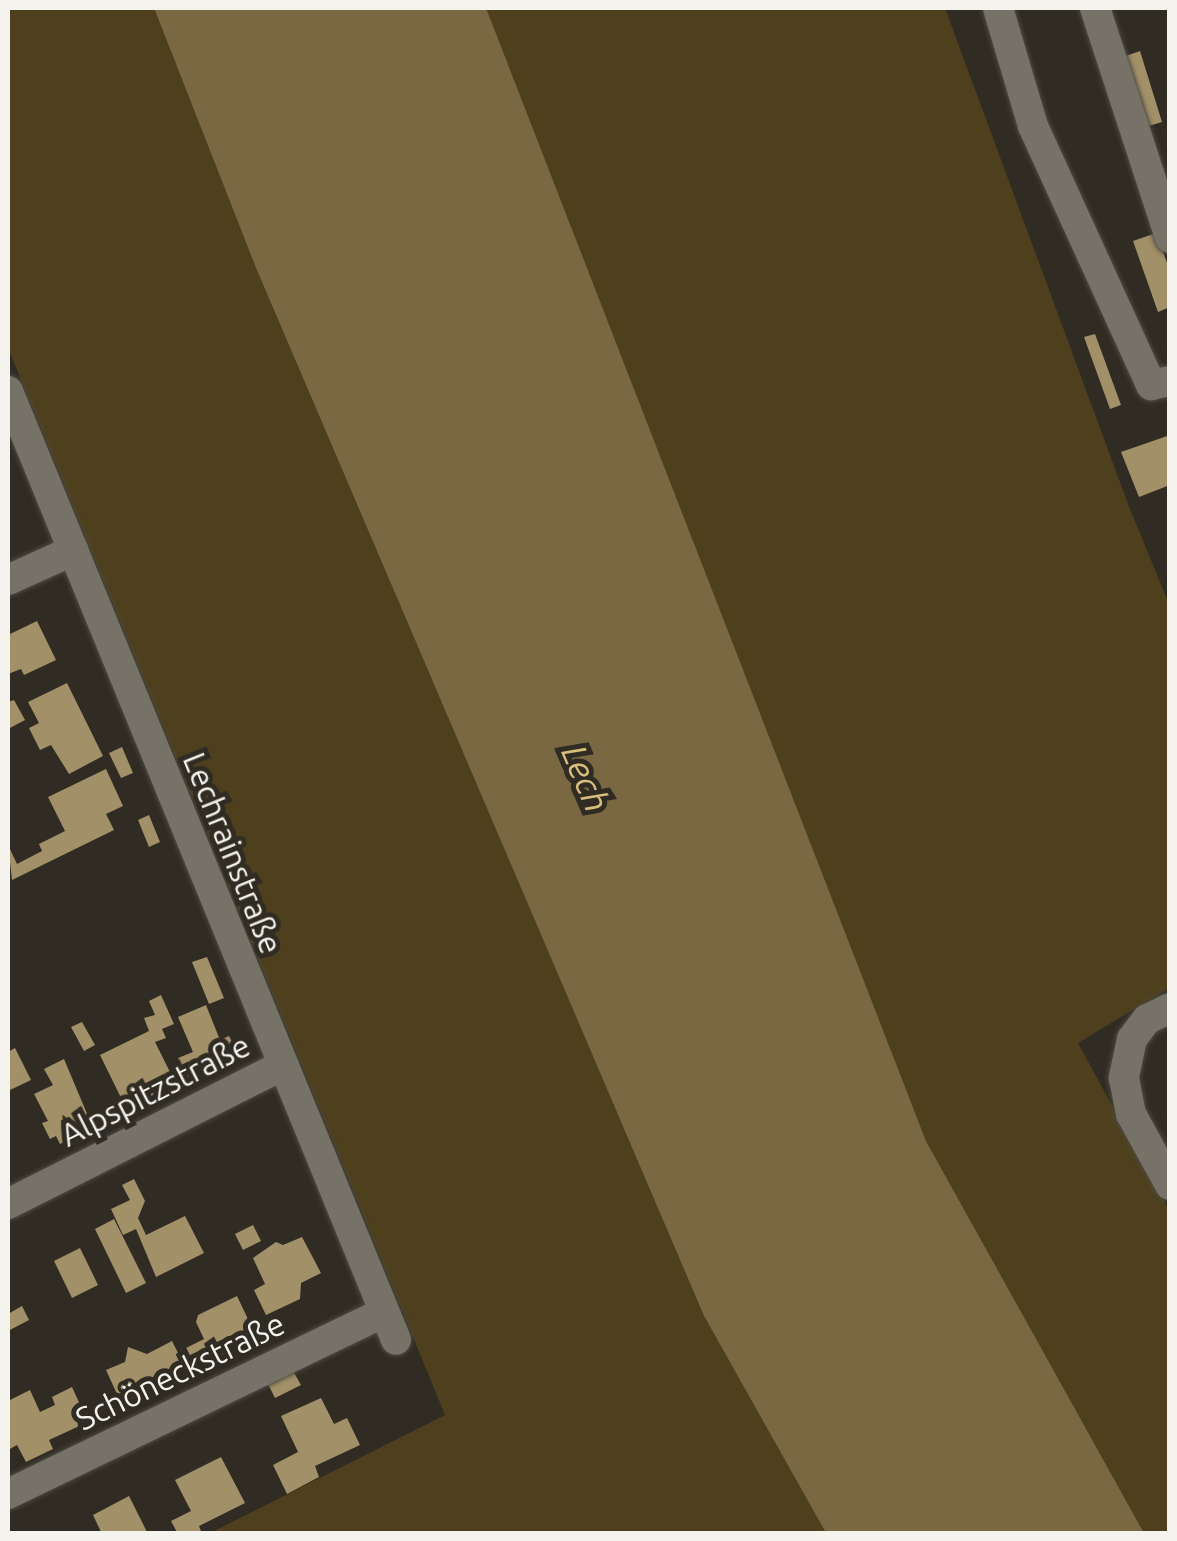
<!DOCTYPE html>
<meta charset="utf-8">
<style>
body{margin:0}
#map{position:relative;width:1177px;height:1541px;overflow:hidden;background:#302c24;font-family:Ubuntu,sans-serif}
div>[style]{position:absolute}
.green>*{inset:0;background:#4e401c}
.water>*{inset:0;background:#796841}
.building>*{inset:0;background:#a29068}
.roads{filter:drop-shadow(0 0 2px #4d4a43) drop-shadow(0 0 2px #4d4a43)}
.minor>*{height:30px;margin:-15px;padding:0 15px;transform-origin:15px;border-radius:15px;background:#767268}
span{translate:-50% -50%;white-space:nowrap;text-align:center;line-height:1.15;-webkit-text-stroke:10px #302c24;paint-order:stroke}
.street-label{font-size:32px;color:#f5f3ed}
.water-label{font-size:35px;color:#d9bd7c;font-style:italic}
.frame{position:absolute;inset:0;border:10px solid #f5f3ed;pointer-events:none}
</style>
<div id="map">
<div class="green">
<i style="clip-path:polygon(8px 8px,154px 8px,256px 268px,704px 1316px,826px 1533px,210px 1533px,445px 1415px,8px 348px)"></i>
<i style="clip-path:polygon(482px 8px,945px 8px,1128px 504px,1169px 604px,1169px 988px,1078px 1043px,1169px 1210px,1169px 1533px,1144px 1533px,926px 1141px)"></i>
</div>
<div class="water">
<i style="clip-path:polygon(154px 8px,486px 8px,926px 1141px,1144px 1533px,826px 1533px,704px 1316px,256px 268px)"></i>
</div>
<div class="building">
<i style="clip-path:polygon(1140px 51px,1162px 122px,1145px 127px,1123px 57px)"></i>
<i style="clip-path:polygon(1156px 233px,1170px 271px,1170px 307px,1158px 312px,1133px 241px)"></i>
<i style="clip-path:polygon(1095px 334px,1121px 405px,1110px 409px,1084px 337px)"></i>
<i style="clip-path:polygon(1170px 435px,1170px 485px,1139px 497px,1121px 452px)"></i>
<i style="clip-path:polygon(37px 621px,56px 660px,24px 675px,21px 669px,8px 674px,8px 635px)"></i>
<i style="clip-path:polygon(67px 683px,103px 756px,69px 774px,51px 745px,40px 750px,29px 728px,39px 723px,28px 702px)"></i>
<i style="clip-path:polygon(14px 700px,25px 720px,8px 729px,8px 702px)"></i>
<i style="clip-path:polygon(122px 747px,133px 773px,121px 778px,109px 753px)"></i>
<i style="clip-path:polygon(106px 769px,123px 806px,106px 814px,114px 830px,12px 880px,8px 845px,17px 864px,42px 851px,39px 844px,65px 831px,48px 797px)"></i>
<i style="clip-path:polygon(149px 815px,160px 842px,149px 847px,138px 820px)"></i>
<i style="clip-path:polygon(207px 957px,224px 998px,209px 1004px,192px 962px)"></i>
<i style="clip-path:polygon(161px 995px,174px 1024px,162px 1029px,166px 1038px,155px 1042px,177px 1086px,127px 1110px,100px 1055px,149px 1031px,144px 1018px,155px 1015px,149px 1001px)"></i>
<i style="clip-path:polygon(206px 1005px,220px 1040px,229px 1036px,237px 1052px,227px 1056px,231px 1066px,189px 1083px,178px 1058px,193px 1052px,178px 1017px)"></i>
<i style="clip-path:polygon(82px 1022px,95px 1045px,84px 1051px,71px 1027px)"></i>
<i style="clip-path:polygon(15px 1048px,31px 1080px,10px 1090px,8px 1052px)"></i>
<i style="clip-path:polygon(64px 1059px,93px 1128px,60px 1144px,56px 1136px,50px 1139px,42px 1123px,48px 1121px,34px 1094px,53px 1085px,44px 1069px)"></i>
<i style="clip-path:polygon(134px 1179px,145px 1201px,138px 1218px,146px 1235px,185px 1216px,204px 1253px,156px 1277px,136px 1229px,123px 1235px,111px 1209px,130px 1200px,122px 1185px)"></i>
<i style="clip-path:polygon(114px 1219px,146px 1283px,126px 1293px,95px 1229px)"></i>
<i style="clip-path:polygon(253px 1225px,261px 1241px,243px 1250px,235px 1234px)"></i>
<i style="clip-path:polygon(302px 1237px,321px 1273px,301px 1283px,300px 1299px,266px 1315px,254px 1290px,265px 1284px,253px 1258px,276px 1242px,283px 1245px)"></i>
<i style="clip-path:polygon(80px 1248px,98px 1285px,72px 1298px,54px 1261px)"></i>
<i style="clip-path:polygon(237px 1296px,257px 1338px,236px 1353px,210px 1361px,212px 1365px,192px 1375px,180px 1351px,204px 1339px,196px 1322px,198px 1315px)"></i>
<i style="clip-path:polygon(22px 1306px,29px 1320px,8px 1331px,8px 1314px)"></i>
<i style="clip-path:polygon(172px 1341px,185px 1367px,164px 1379px,167px 1385px,123px 1407px,106px 1370px,125px 1362px,128px 1347px,147px 1354px)"></i>
<i style="clip-path:polygon(293px 1371px,301px 1385px,275px 1398px,268px 1384px)"></i>
<i style="clip-path:polygon(72px 1387px,88px 1422px,49px 1440px,53px 1449px,26px 1462px,17px 1445px,8px 1450px,8px 1401px,30px 1390px,40px 1412px,55px 1405px,52px 1397px)"></i>
<i style="clip-path:polygon(321px 1398px,334px 1424px,347px 1418px,360px 1445px,315px 1466px,319px 1477px,287px 1494px,273px 1465px,298px 1452px,281px 1416px)"></i>
<i style="clip-path:polygon(221px 1457px,245px 1503px,199px 1526px,202px 1534px,178px 1534px,171px 1521px,191px 1511px,175px 1480px)"></i>
<i style="clip-path:polygon(129px 1496px,148px 1534px,102px 1534px,93px 1515px)"></i>
</div>
<div class="roads">
<div class="minor">
<i style="left:998px;top:8px;width:123px;rotate:73.5deg"></i>
<i style="left:1033px;top:126px;width:285px;rotate:65.5deg"></i>
<i style="left:1151px;top:385px;width:19px;rotate:-12deg"></i>
<i style="left:1095px;top:8px;width:242px;rotate:71.9deg"></i>
<i style="left:8px;top:391px;width:1025px;rotate:67.76deg"></i>
<i style="left:8px;top:580px;width:72px;rotate:-24.4deg"></i>
<i style="left:1170px;top:1008px;width:25px;rotate:154deg"></i>
<i style="left:1147px;top:1019px;width:25px;rotate:127deg"></i>
<i style="left:1132px;top:1039px;width:40px;rotate:102deg"></i>
<i style="left:1124px;top:1078px;width:37px;rotate:79deg"></i>
<i style="left:1131px;top:1114px;width:81px;rotate:61.2deg"></i>
<i style="left:8px;top:1204px;width:306px;rotate:-26.8deg"></i>
<i style="left:8px;top:1494px;width:416px;rotate:-25.8deg"></i>
</div>
</div>
<div class="street-label">
<span style="left:233px;top:853px;rotate:68deg">Lechrainstraße</span>
<span style="left:155px;top:1090px;rotate:-27deg">Alpspitzstraße</span>
<span style="left:180px;top:1371px;rotate:-26deg">Schöneckstraße</span>
</div>
<div class="water-label">
<span style="left:586px;top:778px;rotate:67deg">Lech</span>
</div>
<div class="frame"></div>
</div>
